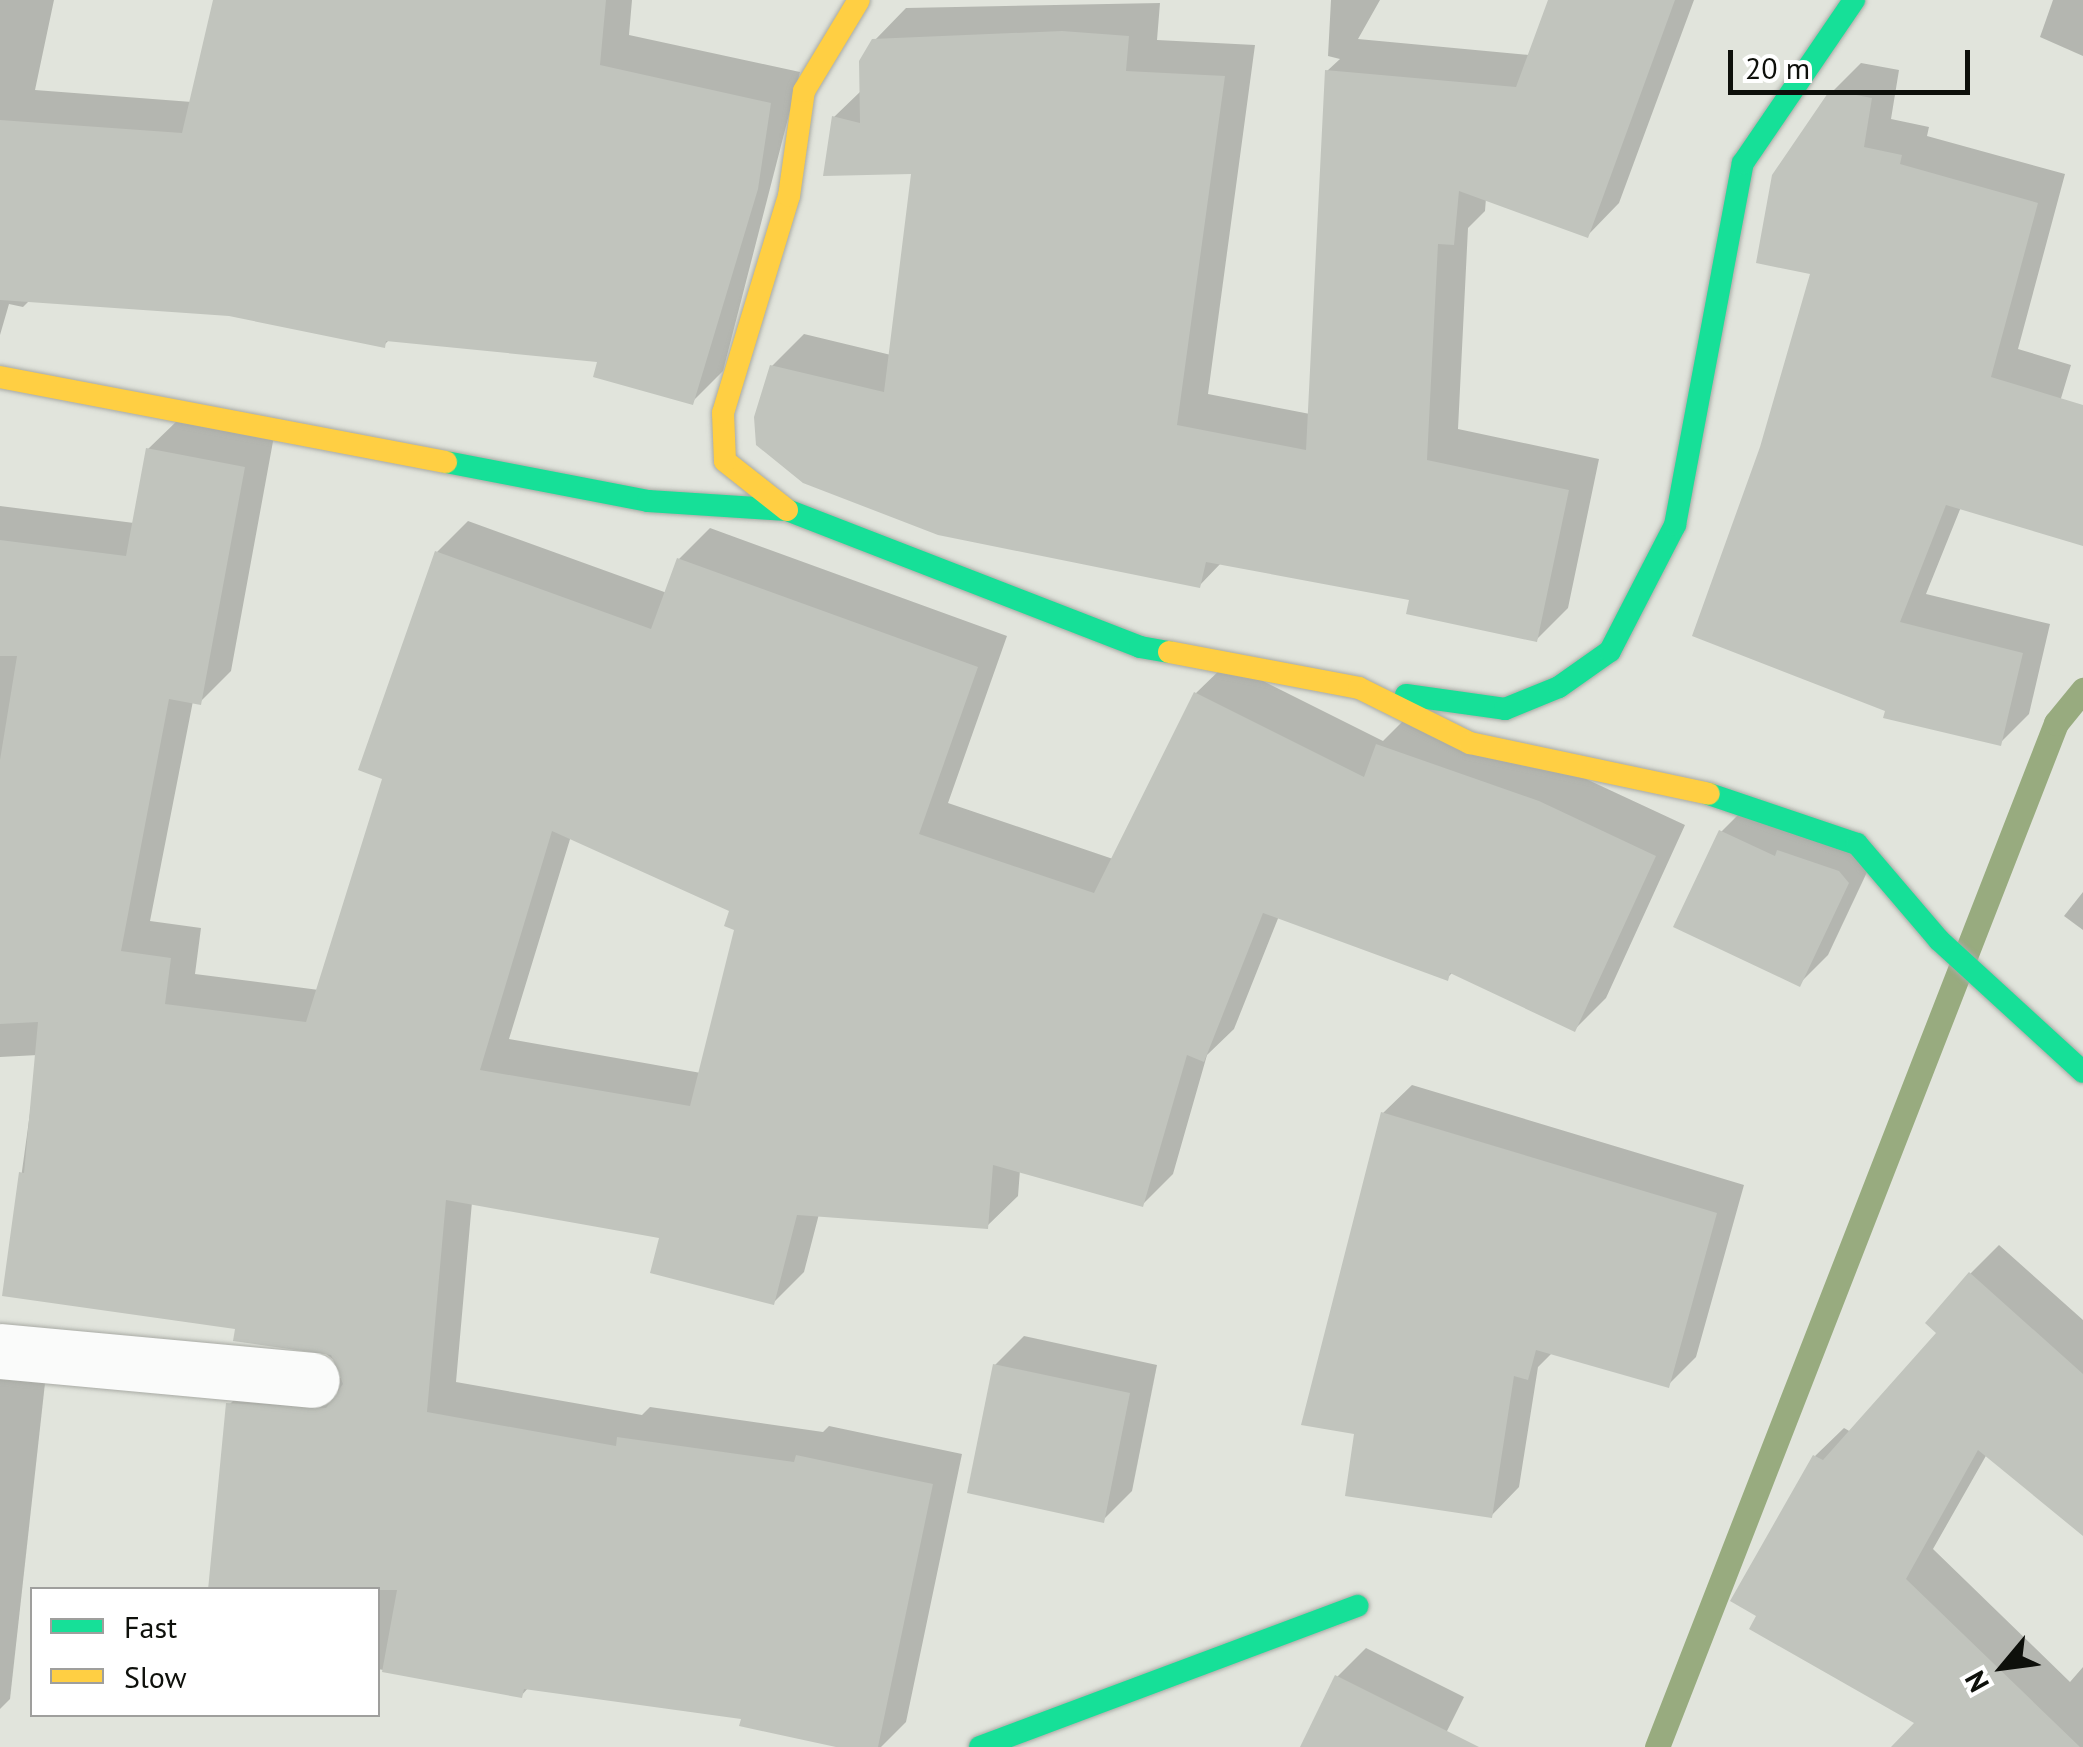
<!DOCTYPE html>
<style>
body{margin:0}
#map{position:relative;width:2083px;height:1747px;overflow:hidden;background:#e1e4dc;font-family:"PT Sans",sans-serif}
div>[style]{position:absolute}
.shadow>*{inset:0;background:#0003}
.stream>*{height:25px;margin:-12.5px;padding:0 12.5px;transform-origin:12.5px;border-radius:12.5px;background:#98ab7f}
.building>*{inset:0;background:#c1c4bd}
.roads{filter:drop-shadow(0 0 2px #a8aaa4) drop-shadow(0 0 2px #a8aaa4)}
.street>*{height:55px;margin:-27.5px;padding:0 27.5px;transform-origin:27.5px;border-radius:27.5px;background:#fafbfa}
.fast>*{height:22px;margin:-11px;padding:0 11px;transform-origin:11px;border-radius:11px;background:#16e098}
.slow>*{height:22px;margin:-11px;padding:0 11px;transform-origin:11px;border-radius:11px;background:#ffcf43}
span{translate:-50% -50%;white-space:nowrap;text-align:center;line-height:1.15;-webkit-text-stroke:9px #fff;paint-order:stroke}
.legend{position:absolute;left:30px;top:1587px;width:350px;height:130px;box-sizing:border-box;background:#fff;border:2px solid #9f9f9d;margin:0;padding:12px 18px;list-style:none;font-size:30px;color:#0e100b}
.legend li{display:flex;align-items:center;gap:20px;height:50px}
.legend b{width:50px;border:2px solid #9f9f9d}
.north{position:absolute;left:1953px;top:1617px;width:100px;height:100px;-webkit-text-stroke:8px #fff;paint-order:stroke;rotate:241deg;font-size:28px;font-weight:700;line-height:40px;text-align:center;color:#0e100b}
.north::after{content:'';display:block;margin:auto;width:35px;height:45px;background:#0e100b;clip-path:polygon(50% 0,100% 100%,50% 72%,0 100%)}
.scale{position:absolute;left:1728px;top:50px;width:242px;height:45px;box-sizing:border-box;border:5px solid #0e100b;border-top:0;padding-left:12px;font-size:30px;line-height:35px;white-space:nowrap;color:#0e100b;-webkit-text-stroke:8px #fff;paint-order:stroke}
</style>
<div id="map">
<div class="shadow">
<i style="clip-path:polygon(0 0,54px 0,35px 90px,192px 102px,215px 0,632px 0,629px 35px,800px 72px,723px 371px,692px 402px,600px 359px,390px 339px,384px 345px,230px 313px,31px 299px,23px 307px,9px 304px,0 335px)"></i>
<i style="clip-path:polygon(1331px 0,1380px 0,1358px 39px,1539px 56px,1550px 0,1694px 0,1619px 203px,1588px 235px,1486px 198px,1485px 211px,1468px 228px,1458px 429px,1599px 459px,1568px 608px,1536px 640px,1412px 598px,1222px 562px,1199px 586px,772px 366px,804px 334px,891px 355px,914px 171px,834px 117px,862px 90px,874px 41px,906px 8px,1160px 3px,1157px 40px,1255px 45px,1208px 394px,1310px 414px,1327px 71px,1340px 59px,1328px 56px)"></i>
<i style="clip-path:polygon(2053px 0,2083px 0,2083px 56px,2040px 37px)"></i>
<i style="clip-path:polygon(1861px 63px,1899px 70px,1891px 119px,1929px 127px,1927px 136px,2065px 174px,2018px 349px,2071px 365px,2059px 405px,2083px 414px,2083px 543px,1961px 507px,1926px 594px,2050px 624px,2029px 714px,2000px 743px,1888px 709px,1763px 448px,1813px 272px,1832px 92px)"></i>
<i style="clip-path:polygon(evenodd,179px 419px,274px 436px,231px 671px,200px 702px,193px 701px,150px 921px,201px 928px,195px 974px,319px 990px,385px 778px,437px 552px,468px 521px,667px 593px,679px 559px,710px 528px,1007px 636px,948px 803px,1113px 859px,1196px 693px,1227px 663px,1383px 741px,1409px 715px,1571px 772px,1685px 825px,1606px 998px,1575px 1029px,1453px 972px,1447px 978px,1279px 916px,1234px 1029px,1207px 1055px,1173px 1174px,1142px 1205px,1020px 1170px,1018px 1196px,987px 1226px,819px 1214px,804px 1272px,773px 1303px,662px 1236px,472px 1202px,456px 1382px,642px 1415px,650px 1407px,823px 1432px,829px 1426px,962px 1454px,906px 1722px,881px 1747px,848px 1747px,744px 1716px,529px 1687px,521px 1696px,378px 1669px,378px 1590px,229px 1405px,260px 1374px,342px 1378px,343px 1367px,317px 1347px,238px 1326px,5px 1294px,38px 1055px,0 1057px,0 506px,134px 523px,148px 449px,179px 419px,571px 836px,732px 910px,737px 928px,701px 1073px,509px 1039px,571px 836px)"></i>
<i style="clip-path:polygon(1750px 803px,1876px 853px,1828px 955px,1799px 984px,1721px 832px)"></i>
<i style="clip-path:polygon(2083px 892px,2083px 930px,2064px 916px)"></i>
<i style="clip-path:polygon(1412px 1085px,1744px 1185px,1696px 1357px,1668px 1385px,1553px 1352px,1538px 1367px,1519px 1487px,1491px 1516px,1357px 1432px,1383px 1113px)"></i>
<i style="clip-path:polygon(1999px 1245px,2083px 1320px,2083px 1532px,1987px 1454px,1933px 1549px,2070px 1682px,2083px 1667px,2083px 1747px,1900px 1747px,1918px 1723px,1815px 1456px,1844px 1428px,1851px 1432px,1940px 1333px,1970px 1274px)"></i>
<i style="clip-path:polygon(1024px 1336px,1157px 1365px,1132px 1491px,1103px 1520px,995px 1365px)"></i>
<i style="clip-path:polygon(0 1349px,48px 1356px,10px 1699px,0 1709px)"></i>
<i style="clip-path:polygon(1366px 1648px,1464px 1697px,1439px 1747px,1303px 1747px,1337px 1677px)"></i>
</div>
<div class="stream">
<i style="left:1657px;top:1747px;width:1099px;rotate:-68.71deg"></i>
<i style="left:2056px;top:723px;width:43px;rotate:-50.7deg"></i>
</div>
<div class="building">
<i style="clip-path:polygon(213px 0,606px 0,600px 65px,771px 103px,758px 189px,693px 405px,593px 377px,597px 362px,386px 341px,385px 348px,229px 316px,0 300px,0 120px,182px 133px)"></i>
<i style="clip-path:polygon(1548px 0,1675px 0,1588px 238px,1459px 191px,1454px 245px,1438px 244px,1427px 460px,1569px 490px,1537px 642px,1406px 614px,1409px 600px,1206px 562px,1200px 588px,938px 535px,803px 483px,756px 445px,754px 417px,770px 365px,884px 392px,911px 174px,823px 176px,832px 116px,860px 123px,859px 61px,872px 39px,1062px 31px,1129px 36px,1126px 71px,1225px 76px,1177px 425px,1306px 450px,1325px 70px,1516px 87px)"></i>
<i style="clip-path:polygon(1830px 90px,1872px 98px,1864px 147px,1902px 155px,1900px 164px,2038px 203px,1991px 377px,2083px 405px,2083px 546px,1946px 505px,1900px 622px,2023px 653px,2001px 746px,1883px 718px,1885px 711px,1692px 636px,1760px 447px,1810px 274px,1756px 263px,1772px 175px)"></i>
<i style="clip-path:polygon(evenodd,146px 448px,245px 467px,201px 705px,169px 699px,121px 951px,171px 958px,165px 1004px,306px 1022px,382px 779px,358px 770px,435px 551px,651px 629px,677px 558px,978px 667px,919px 834px,1094px 893px,1194px 692px,1364px 777px,1376px 744px,1539px 801px,1656px 856px,1575px 1032px,1450px 973px,1448px 981px,1263px 913px,1204px 1062px,1187px 1055px,1143px 1207px,993px 1165px,988px 1229px,797px 1215px,774px 1305px,650px 1273px,659px 1238px,446px 1200px,427px 1412px,616px 1446px,617px 1437px,794px 1462px,796px 1455px,933px 1484px,878px 1747px,836px 1747px,739px 1726px,741px 1719px,524px 1689px,522px 1698px,382px 1672px,397px 1590px,208px 1590px,226px 1403px,326px 1408px,343px 1384px,331px 1355px,233px 1341px,235px 1329px,2px 1296px,19px 1172px,24px 1173px,38px 1022px,0 1024px,0 760px,17px 656px,0 656px,0 540px,126px 556px,146px 448px,552px 831px,729px 911px,724px 926px,734px 930px,690px 1106px,480px 1070px,552px 831px)"></i>
<i style="clip-path:polygon(1719px 830px,1775px 856px,1777px 850px,1839px 871px,1849px 883px,1800px 987px,1673px 927px)"></i>
<i style="clip-path:polygon(1381px 1112px,1717px 1213px,1669px 1388px,1536px 1350px,1528px 1380px,1514px 1376px,1492px 1518px,1345px 1496px,1354px 1434px,1301px 1425px)"></i>
<i style="clip-path:polygon(1969px 1272px,2083px 1374px,2083px 1536px,1978px 1450px,1906px 1579px,2080px 1747px,1891px 1747px,1914px 1723px,1749px 1629px,1756px 1616px,1730px 1601px,1813px 1455px,1823px 1460px,1936px 1333px,1925px 1323px)"></i>
<i style="clip-path:polygon(993px 1364px,1130px 1393px,1104px 1523px,967px 1493px)"></i>
<i style="clip-path:polygon(1335px 1675px,1479px 1747px,1300px 1747px)"></i>
</div>
<div class="roads">
<div class="street">
<i style="left:0;top:1351px;width:313px;rotate:5.3deg"></i>
</div>
<div class="fast">
<i style="left:446px;top:462px;width:206px;rotate:10.9deg"></i>
<i style="left:648px;top:501px;width:139px;rotate:3.7deg"></i>
<i style="left:787px;top:510px;width:379px;rotate:21.2deg"></i>
<i style="left:1140px;top:647px;width:29px;rotate:10deg"></i>
<i style="left:1406px;top:695px;width:100px;rotate:8deg"></i>
<i style="left:1505px;top:709px;width:58px;rotate:-22.2deg"></i>
<i style="left:1559px;top:687px;width:62px;rotate:-35.2deg"></i>
<i style="left:1610px;top:651px;width:142px;rotate:-62.7deg"></i>
<i style="left:1675px;top:525px;width:368px;rotate:-79.4deg"></i>
<i style="left:1743px;top:163px;width:197px;rotate:-55.7deg"></i>
<i style="left:1709px;top:794px;width:156px;rotate:18.7deg"></i>
<i style="left:1857px;top:844px;width:126px;rotate:49.5deg"></i>
<i style="left:1939px;top:940px;width:195px;rotate:42.5deg"></i>
<i style="left:980px;top:1747px;width:403px;rotate:-20.5deg"></i>
</div>
<div class="slow">
<i style="left:0;top:377px;width:454px;rotate:10.8deg"></i>
<i style="left:787px;top:510px;width:79px;rotate:-141.7deg"></i>
<i style="left:725px;top:461px;width:48px;rotate:-92.4deg"></i>
<i style="left:723px;top:413px;width:227px;rotate:-73.1deg"></i>
<i style="left:789px;top:196px;width:106px;rotate:-81.9deg"></i>
<i style="left:804px;top:91px;width:106px;rotate:-58.9deg"></i>
<i style="left:1169px;top:652px;width:193px;rotate:10.7deg"></i>
<i style="left:1359px;top:688px;width:124px;rotate:26.4deg"></i>
<i style="left:1470px;top:743px;width:244px;rotate:12deg"></i>
</div>
</div>
<ul class="legend">
<li><b style="height:12px;background:#16e098"></b>Fast</li>
<li><b style="height:12px;background:#ffcf43"></b>Slow</li>
</ul>
<div class="north">N</div>
<div class="scale">20 m</div>
</div>
